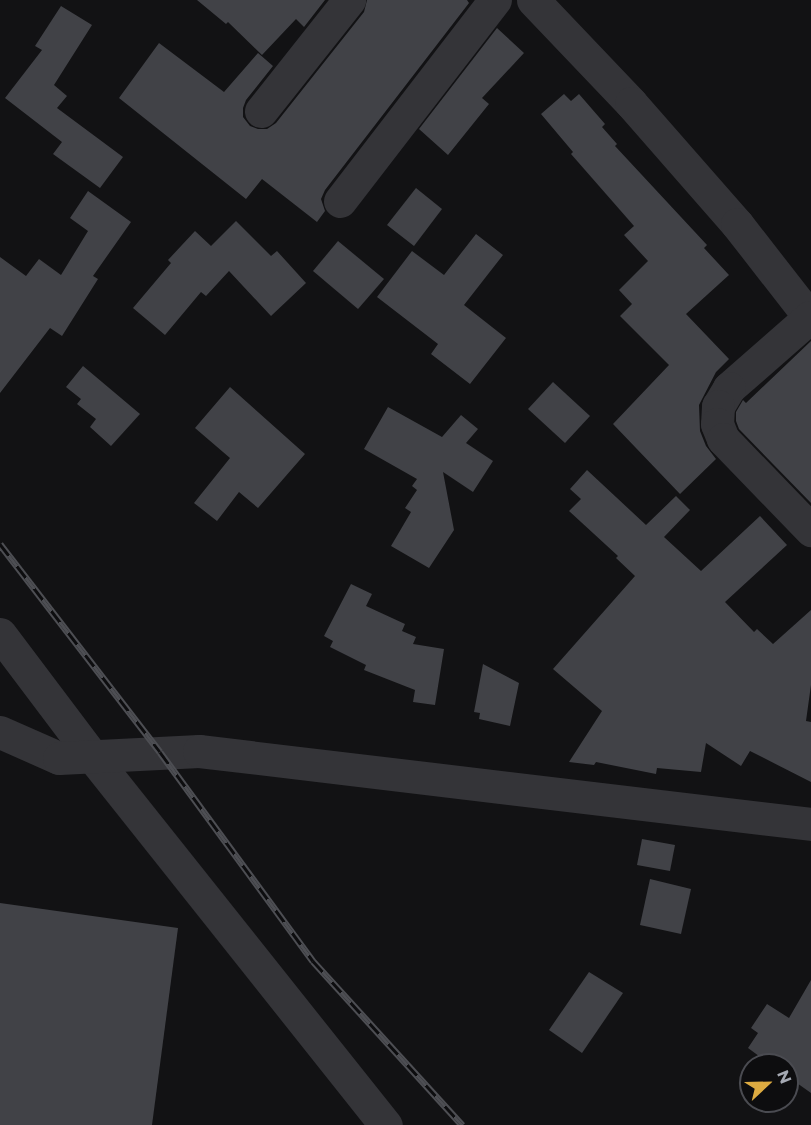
<!DOCTYPE html>
<style>
body{margin:0}
#map{position:relative;width:811px;height:1125px;overflow:hidden;background:#121214;font-family:Montserrat,sans-serif}
div>[style]{position:absolute}
.building>*{inset:0;background:#414247}
.minor>*{height:33px;margin:-16.5px;padding:0 16.5px;transform-origin:16.5px;border-radius:16.5px;background:#343438}
.rail>*{height:7px;margin-top:-3.5px;transform-origin:0;background:repeating-linear-gradient(90deg,#0d0d0f 0 14px,#4d4e53 0 28px);box-sizing:border-box;border-block:2px solid #4d4e53}
span{translate:-50% -50%;white-space:nowrap;text-align:center;line-height:1.15;-webkit-text-stroke:6px #0d0d0f;paint-order:stroke}
.north{position:absolute;left:739px;top:1053px;width:60px;height:60px;box-sizing:border-box;background:#0d0d0f;border:2px solid #4a4b51;border-radius:50%;rotate:68deg;font-size:16px;font-weight:700;line-height:24px;text-align:center;color:#a5a9b3}
.north::after{content:'';display:block;margin:auto;width:21px;height:27px;background:#ddab41;clip-path:polygon(50% 0,100% 100%,50% 72%,0 100%)}
</style>
<div id="map">
<div class="building">
<i style="clip-path:polygon(197px 0,325px 0,304px 27px,296px 19px,262px 55px,228px 22px,226px 24px)"></i>
<i style="clip-path:polygon(367px 0,467px 0,469px 3px,325px 190px,321px 199px,325px 211px,317px 222px,262px 179px,246px 199px,119px 98px,159px 43px,224px 92px,258px 53px,273px 66px,246px 100px,243px 108px,243px 117px,250px 126px,258px 129px,267px 129px,276px 123px,364px 12px)"></i>
<i style="clip-path:polygon(61px 6px,92px 25px,54px 85px,67px 96px,57px 108px,123px 157px,100px 188px,53px 154px,62px 142px,5px 98px,42px 50px,35px 46px)"></i>
<i style="clip-path:polygon(497px 28px,524px 53px,482px 98px,489px 104px,448px 155px,419px 129px)"></i>
<i style="clip-path:polygon(564px 94px,571px 101px,579px 94px,605px 124px,602px 127px,617px 144px,615px 146px,707px 245px,704px 248px,729px 275px,686px 314px,729px 359px,716px 372px,699px 405px,700px 431px,706px 446px,716px 459px,680px 494px,613px 424px,669px 365px,620px 316px,632px 304px,619px 290px,648px 261px,624px 235px,634px 226px,571px 154px,573px 152px,541px 114px)"></i>
<i style="clip-path:polygon(416px 188px,442px 209px,414px 246px,387px 225px)"></i>
<i style="clip-path:polygon(88px 191px,131px 222px,93px 276px,98px 279px,62px 336px,50px 328px,0 393px,0 257px,26px 276px,39px 259px,61px 275px,88px 231px,70px 218px)"></i>
<i style="clip-path:polygon(236px 221px,271px 256px,277px 251px,306px 283px,271px 316px,229px 271px,206px 296px,201px 292px,165px 335px,133px 308px,171px 263px,168px 260px,195px 231px,211px 246px)"></i>
<i style="clip-path:polygon(476px 234px,503px 255px,464px 305px,506px 338px,470px 384px,431px 354px,438px 344px,377px 297px,412px 251px,444px 275px)"></i>
<i style="clip-path:polygon(338px 241px,384px 279px,358px 309px,313px 271px)"></i>
<i style="clip-path:polygon(811px 341px,811px 503px,739px 429px,736px 421px,736px 412px,743px 400px,746px 403px)"></i>
<i style="clip-path:polygon(83px 366px,140px 414px,111px 446px,90px 427px,96px 419px,77px 404px,81px 399px,66px 387px)"></i>
<i style="clip-path:polygon(553px 382px,590px 416px,565px 443px,528px 409px)"></i>
<i style="clip-path:polygon(230px 387px,305px 454px,258px 508px,239px 492px,217px 521px,194px 503px,230px 458px,195px 428px)"></i>
<i style="clip-path:polygon(388px 407px,442px 437px,461px 415px,478px 429px,466px 443px,493px 461px,473px 492px,443px 472px,454px 530px,429px 568px,391px 546px,411px 512px,405px 508px,417px 490px,412px 486px,417px 479px,364px 449px)"></i>
<i style="clip-path:polygon(587px 470px,646px 525px,676px 496px,690px 510px,664px 537px,701px 571px,760px 516px,787px 545px,725px 602px,754px 632px,757px 629px,773px 644px,811px 610px,811px 685px,806px 721px,811px 722px,811px 782px,750px 751px,741px 766px,706px 743px,701px 772px,657px 768px,656px 774px,596px 762px,594px 765px,569px 762px,602px 711px,553px 669px,635px 576px,616px 558px,618px 556px,569px 511px,581px 499px,570px 489px)"></i>
<i style="clip-path:polygon(351px 584px,372px 594px,366px 606px,405px 624px,402px 631px,416px 637px,413px 644px,444px 649px,435px 705px,413px 702px,415px 690px,364px 670px,366px 665px,330px 647px,333px 641px,324px 636px)"></i>
<i style="clip-path:polygon(483px 664px,519px 683px,510px 726px,479px 719px,480px 713px,474px 712px)"></i>
<i style="clip-path:polygon(642px 839px,675px 845px,670px 871px,637px 865px)"></i>
<i style="clip-path:polygon(650px 879px,691px 889px,681px 934px,640px 925px)"></i>
<i style="clip-path:polygon(0 903px,178px 928px,152px 1125px,0 1125px)"></i>
<i style="clip-path:polygon(589px 972px,623px 993px,582px 1053px,549px 1030px)"></i>
<i style="clip-path:polygon(811px 980px,811px 1093px,787px 1076px,787px 1065px,771px 1065px,748px 1048px,758px 1033px,751px 1028px,767px 1004px,789px 1018px)"></i>
</div>
<div class="minor">
<i style="left:533px;top:0;width:142px;rotate:46.4deg"></i>
<i style="left:631px;top:103px;width:161px;rotate:48.8deg"></i>
<i style="left:737px;top:224px;width:120px;rotate:52.1deg"></i>
<i style="left:261px;top:111px;width:142px;rotate:-51.6deg"></i>
<i style="left:340px;top:201px;width:254px;rotate:-52.4deg"></i>
<i style="left:810px;top:317px;width:108px;rotate:138.8deg"></i>
<i style="left:729px;top:388px;width:21px;rotate:121deg"></i>
<i style="left:718px;top:406px;width:18px;rotate:93deg"></i>
<i style="left:717px;top:424px;width:16px;rotate:68deg"></i>
<i style="left:723px;top:439px;width:127px;rotate:46deg"></i>
<i style="left:0;top:634px;width:153px;rotate:53deg"></i>
<i style="left:92px;top:756px;width:472px;rotate:51.5deg"></i>
<i style="left:0;top:732px;width:64px;rotate:23.8deg"></i>
<i style="left:59px;top:758px;width:140px;rotate:-2.9deg"></i>
<i style="left:199px;top:751px;width:616px;rotate:6.8deg"></i>
</div>
<div class="rail">
<i style="left:0;top:544px;width:262px;rotate:52.4deg"></i>
<i style="left:160px;top:752px;width:259px;rotate:53.8deg"></i>
<i style="left:313px;top:961px;width:222px;rotate:47.7deg"></i>
</div>
<div class="north">N</div>
</div>
